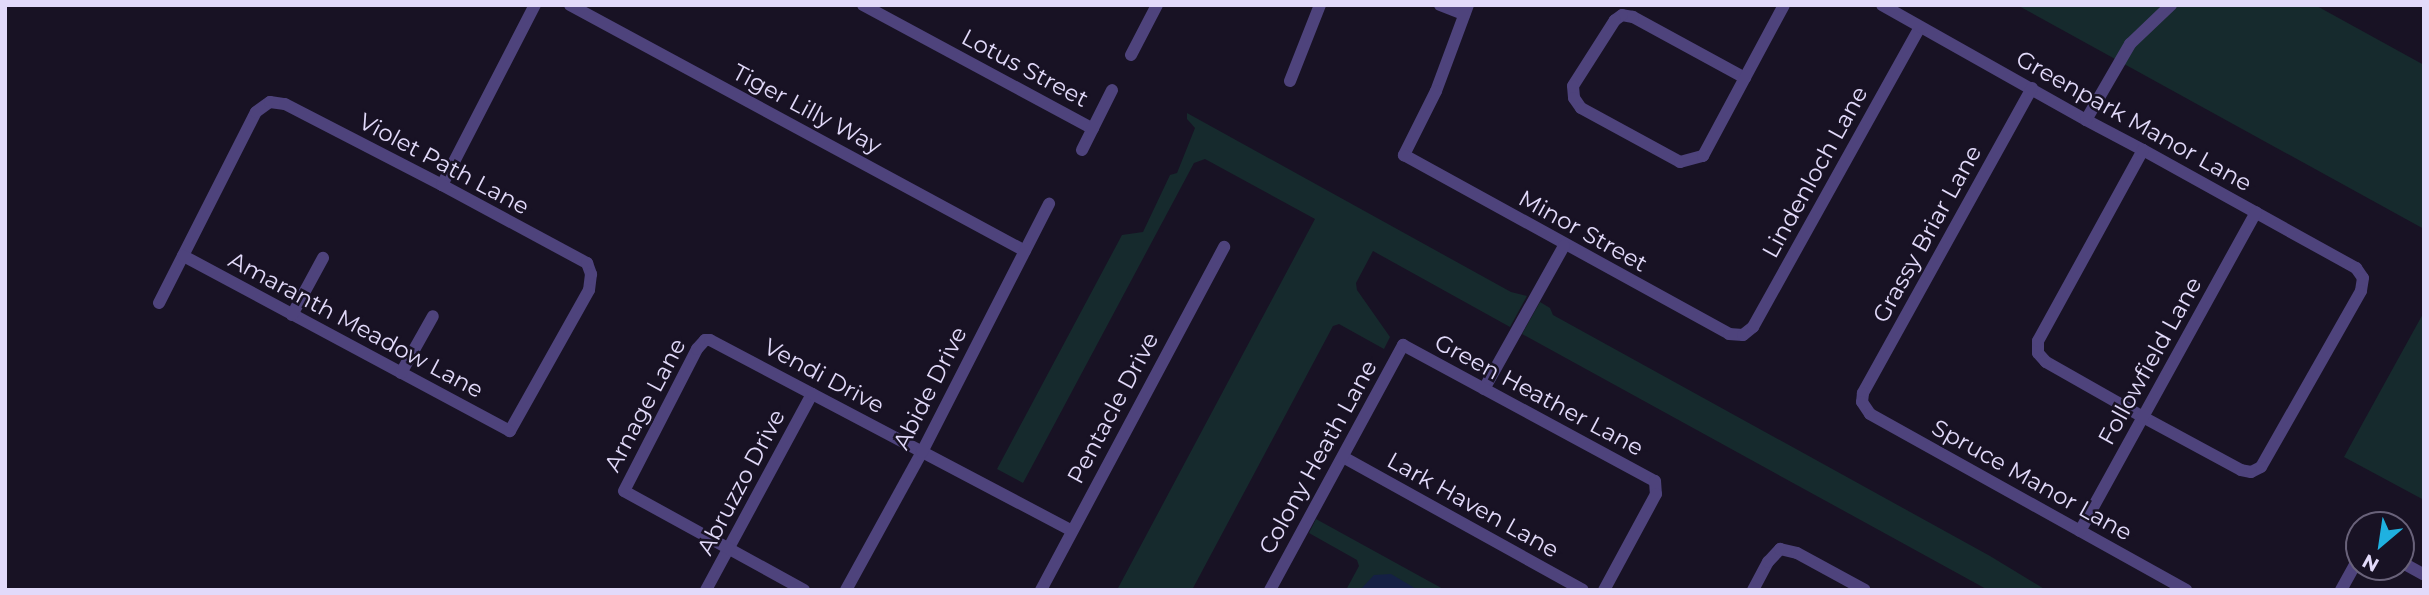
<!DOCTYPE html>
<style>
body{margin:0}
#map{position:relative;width:2429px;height:595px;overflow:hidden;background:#181224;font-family:Montserrat,sans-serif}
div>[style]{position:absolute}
.green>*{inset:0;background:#162a2d}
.water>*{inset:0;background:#152044}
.street>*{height:12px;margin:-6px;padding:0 6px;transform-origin:6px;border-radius:6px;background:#4e437c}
span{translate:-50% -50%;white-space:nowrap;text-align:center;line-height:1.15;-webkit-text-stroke:5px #181224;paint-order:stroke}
.street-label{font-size:23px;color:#e2dafa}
.frame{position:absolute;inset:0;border:7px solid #e2dafa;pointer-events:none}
.north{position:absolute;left:2345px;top:511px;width:70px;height:70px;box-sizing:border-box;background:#181224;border:2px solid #69627a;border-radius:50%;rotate:209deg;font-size:19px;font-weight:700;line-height:28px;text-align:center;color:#e2dafa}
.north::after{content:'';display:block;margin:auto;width:24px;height:32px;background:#1fb1e0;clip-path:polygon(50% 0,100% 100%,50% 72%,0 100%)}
</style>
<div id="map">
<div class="green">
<i style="clip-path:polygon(2017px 5px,2315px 5px,2424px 65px,2424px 229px)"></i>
<i style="clip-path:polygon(1187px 113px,1511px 292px,1527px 296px,1510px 327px,1373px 251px,1356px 283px,1357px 290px,1390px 337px,1384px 349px,1339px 324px,1333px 326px,1192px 590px,1117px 590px,1315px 219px,1205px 159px,1194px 163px,1023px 483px,997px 469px,1122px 235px,1143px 232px,1170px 175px,1177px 173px,1195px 128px,1187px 119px)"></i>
<i style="clip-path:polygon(1540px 302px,1550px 308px,1553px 315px,1990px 556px,2046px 590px,1988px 590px,1522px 334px)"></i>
<i style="clip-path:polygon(2424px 312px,2424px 500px,2344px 457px)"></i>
<i style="clip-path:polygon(1316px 519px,1445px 590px,1346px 590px,1359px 566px,1357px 560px,1309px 533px)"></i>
</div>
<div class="water">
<i style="clip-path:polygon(1391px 574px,1418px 590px,1360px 590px,1374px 575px)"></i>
</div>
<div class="street">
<i style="left:570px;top:5px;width:517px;rotate:28.4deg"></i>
<i style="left:863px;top:5px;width:261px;rotate:28.3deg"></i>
<i style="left:1440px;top:5px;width:26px;rotate:21deg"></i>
<i style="left:1468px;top:5px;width:92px;rotate:110.4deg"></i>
<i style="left:1436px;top:91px;width:72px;rotate:116.6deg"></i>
<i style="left:1404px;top:155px;width:371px;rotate:28.8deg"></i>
<i style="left:1729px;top:334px;width:14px;rotate:4deg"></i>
<i style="left:1743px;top:335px;width:13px;rotate:-39deg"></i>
<i style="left:1753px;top:327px;width:343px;rotate:-60.9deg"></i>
<i style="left:1882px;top:5px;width:234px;rotate:29.4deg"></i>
<i style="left:2086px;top:120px;width:64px;rotate:27.8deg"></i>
<i style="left:2143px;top:150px;width:244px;rotate:29deg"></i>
<i style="left:2356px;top:268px;width:12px;rotate:55deg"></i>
<i style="left:2363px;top:278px;width:13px;rotate:99deg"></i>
<i style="left:2361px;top:291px;width:202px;rotate:119.6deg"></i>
<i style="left:2261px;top:467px;width:11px;rotate:153deg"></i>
<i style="left:2251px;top:472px;width:10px;rotate:-169deg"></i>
<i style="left:2241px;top:470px;width:111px;rotate:-151.6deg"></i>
<i style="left:2143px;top:417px;width:112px;rotate:-150.4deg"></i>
<i style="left:2046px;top:362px;width:12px;rotate:-132deg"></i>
<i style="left:2038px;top:353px;width:12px;rotate:-90deg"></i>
<i style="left:2038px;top:341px;width:218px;rotate:-61.2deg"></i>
<i style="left:1131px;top:55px;width:56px;rotate:-62.5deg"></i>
<i style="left:1745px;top:78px;width:128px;rotate:-151.4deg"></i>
<i style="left:1633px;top:17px;width:11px;rotate:-170deg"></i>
<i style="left:1622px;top:15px;width:9px;rotate:144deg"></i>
<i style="left:1615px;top:20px;width:78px;rotate:122.5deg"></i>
<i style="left:1573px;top:86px;width:12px;rotate:85deg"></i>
<i style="left:1574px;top:98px;width:12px;rotate:55deg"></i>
<i style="left:1581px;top:108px;width:113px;rotate:28.6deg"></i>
<i style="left:1680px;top:162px;width:24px;rotate:-15deg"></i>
<i style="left:1703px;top:156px;width:171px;rotate:-61.8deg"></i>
<i style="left:1290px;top:81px;width:82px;rotate:-68.5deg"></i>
<i style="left:2032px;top:88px;width:349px;rotate:119deg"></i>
<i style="left:1863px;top:393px;width:9px;rotate:96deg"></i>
<i style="left:1862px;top:402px;width:14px;rotate:56deg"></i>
<i style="left:1870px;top:414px;width:362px;rotate:29.1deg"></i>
<i style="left:2086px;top:120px;width:88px;rotate:-59.9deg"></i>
<i style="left:2130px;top:44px;width:57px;rotate:-43.6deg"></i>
<i style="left:1082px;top:150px;width:67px;rotate:-63.4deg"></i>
<i style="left:442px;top:185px;width:203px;rotate:-62.7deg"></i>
<i style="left:159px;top:303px;width:214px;rotate:-63.1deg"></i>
<i style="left:256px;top:112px;width:17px;rotate:-36deg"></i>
<i style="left:270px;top:102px;width:15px;rotate:8deg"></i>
<i style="left:285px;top:104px;width:177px;rotate:27.3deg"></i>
<i style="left:442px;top:185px;width:165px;rotate:28.3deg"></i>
<i style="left:587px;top:263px;width:12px;rotate:70deg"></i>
<i style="left:591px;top:274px;width:16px;rotate:97deg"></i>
<i style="left:589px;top:290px;width:162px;rotate:119.3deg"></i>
<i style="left:510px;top:431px;width:371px;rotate:-151.8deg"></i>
<i style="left:292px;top:315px;width:65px;rotate:-61.5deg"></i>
<i style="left:401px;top:373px;width:65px;rotate:-60.7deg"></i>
<i style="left:1484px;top:389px;width:164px;rotate:-60.8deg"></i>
<i style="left:1343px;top:457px;width:274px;rotate:29deg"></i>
<i style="left:2080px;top:531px;width:364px;rotate:-61.1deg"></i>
<i style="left:2401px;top:562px;width:26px;rotate:29deg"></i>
<i style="left:706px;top:590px;width:223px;rotate:-61.6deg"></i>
<i style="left:804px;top:590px;width:205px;rotate:-151.2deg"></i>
<i style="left:624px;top:491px;width:160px;rotate:-62.8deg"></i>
<i style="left:697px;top:349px;width:12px;rotate:-48deg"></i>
<i style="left:705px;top:340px;width:5px"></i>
<i style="left:710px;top:340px;width:408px;rotate:27.8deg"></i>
<i style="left:846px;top:590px;width:158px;rotate:-61.2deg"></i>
<i style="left:922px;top:452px;width:279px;rotate:-62.9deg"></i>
<i style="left:1041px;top:590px;width:389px;rotate:-61.9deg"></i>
<i style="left:1270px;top:590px;width:279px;rotate:-61.5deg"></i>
<i style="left:1403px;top:345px;width:286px;rotate:28.4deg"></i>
<i style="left:1655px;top:481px;width:13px;rotate:86deg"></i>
<i style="left:1656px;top:494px;width:109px;rotate:118.4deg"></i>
<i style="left:1753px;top:590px;width:32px;rotate:-62deg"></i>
<i style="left:1768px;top:562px;width:18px;rotate:-47deg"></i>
<i style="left:1780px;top:549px;width:17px;rotate:13deg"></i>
<i style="left:1797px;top:553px;width:77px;rotate:28.6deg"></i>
<i style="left:2341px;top:590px;width:38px;rotate:-61deg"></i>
</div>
<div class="street-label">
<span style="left:1025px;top:68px;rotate:28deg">Lotus Street</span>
<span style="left:807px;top:109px;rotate:28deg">Tiger Lilly Way</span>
<span style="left:2134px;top:121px;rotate:29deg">Greenpark Manor Lane</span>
<span style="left:444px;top:164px;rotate:28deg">Violet Path Lane</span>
<span style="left:1815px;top:172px;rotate:-61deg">Lindenloch Lane</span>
<span style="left:1583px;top:231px;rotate:29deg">Minor Street</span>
<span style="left:1927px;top:234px;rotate:-61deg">Grassy Briar Lane</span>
<span style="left:356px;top:325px;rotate:28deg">Amaranth Meadow Lane</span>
<span style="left:2150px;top:361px;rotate:-61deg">Followfield Lane</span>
<span style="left:824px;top:376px;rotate:28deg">Vendi Drive</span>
<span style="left:930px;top:388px;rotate:-63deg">Abide Drive</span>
<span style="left:1539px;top:395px;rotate:28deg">Green Heather Lane</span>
<span style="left:645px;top:405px;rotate:-62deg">Arnage Lane</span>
<span style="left:1113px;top:408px;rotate:-62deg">Pentacle Drive</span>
<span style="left:1318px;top:457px;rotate:-61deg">Colony Heath Lane</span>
<span style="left:2032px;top:480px;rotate:29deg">Spruce Manor Lane</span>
<span style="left:741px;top:482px;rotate:-62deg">Abruzzo Drive</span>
<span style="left:1473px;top:505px;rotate:29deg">Lark Haven Lane</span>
</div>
<div class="frame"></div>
<div class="north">N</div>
</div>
